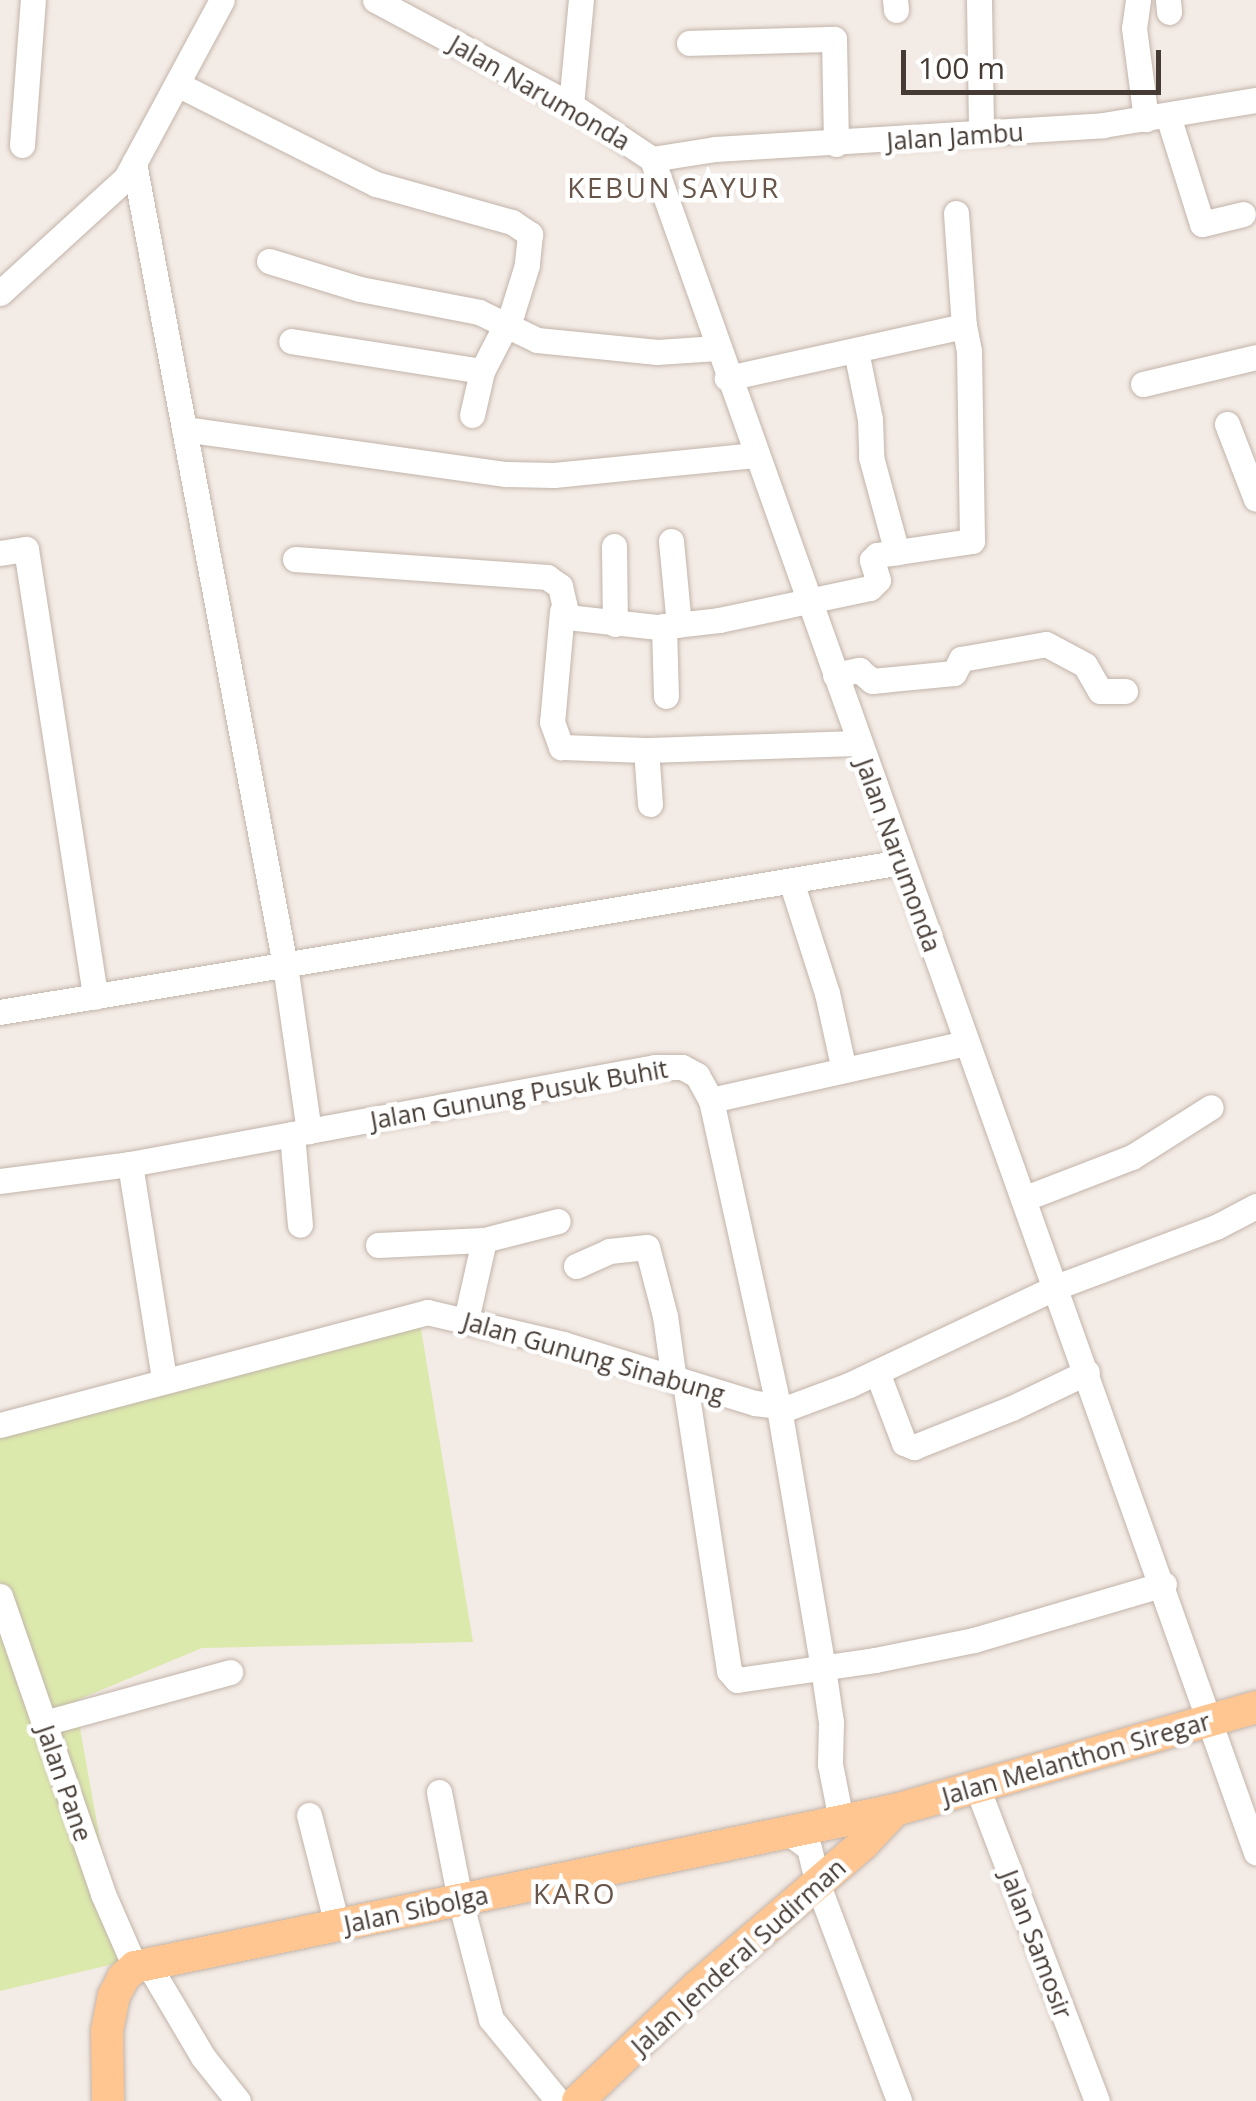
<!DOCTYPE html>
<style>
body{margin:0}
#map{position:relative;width:1256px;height:2101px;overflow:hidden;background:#f3ebe5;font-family:"Open Sans",sans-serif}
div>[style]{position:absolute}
.green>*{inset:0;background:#dce9ac}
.roads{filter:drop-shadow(0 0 2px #c2b4aa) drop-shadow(0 0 2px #c2b4aa)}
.minor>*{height:25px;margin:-12.5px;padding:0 12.5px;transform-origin:12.5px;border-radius:12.5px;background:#fff}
.major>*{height:32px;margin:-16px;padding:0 16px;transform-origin:16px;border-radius:16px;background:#ffc692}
span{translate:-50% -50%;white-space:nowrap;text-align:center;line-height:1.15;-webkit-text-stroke:9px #fff;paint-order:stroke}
.street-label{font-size:25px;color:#453b34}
.neighbourhood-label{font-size:28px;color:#69564b;letter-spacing:2.5px}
.scale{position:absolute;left:901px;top:50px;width:260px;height:45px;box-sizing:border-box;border:5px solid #453b34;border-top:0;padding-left:12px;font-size:30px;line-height:35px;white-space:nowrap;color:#453b34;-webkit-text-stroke:8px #fff;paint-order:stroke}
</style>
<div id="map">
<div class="green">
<i style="clip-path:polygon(420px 1323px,473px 1642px,202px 1648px,75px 1701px,122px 1962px,0 1991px,0 1432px)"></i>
</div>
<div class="roads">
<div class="minor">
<i style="left:375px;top:0;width:222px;rotate:28.2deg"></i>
<i style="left:571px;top:105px;width:97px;rotate:33.7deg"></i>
<i style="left:652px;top:159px;width:1798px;rotate:70.37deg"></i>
<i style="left:895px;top:0;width:10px;rotate:84deg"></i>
<i style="left:979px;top:0;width:133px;rotate:89.1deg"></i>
<i style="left:1138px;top:0;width:28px;rotate:98deg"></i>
<i style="left:1134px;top:28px;width:92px;rotate:82.5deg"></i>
<i style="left:1168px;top:0;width:12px;rotate:85deg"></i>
<i style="left:689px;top:43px;width:145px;rotate:-1.6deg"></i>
<i style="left:834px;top:39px;width:105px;rotate:88.9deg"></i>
<i style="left:177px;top:84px;width:223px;rotate:26.7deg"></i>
<i style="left:376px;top:184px;width:141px;rotate:15.6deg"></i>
<i style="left:512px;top:222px;width:22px;rotate:34deg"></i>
<i style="left:530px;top:234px;width:31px;rotate:96deg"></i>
<i style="left:527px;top:265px;width:50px;rotate:107.4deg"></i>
<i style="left:512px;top:313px;width:65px;rotate:117.3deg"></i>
<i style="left:482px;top:371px;width:193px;rotate:-171.1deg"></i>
<i style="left:571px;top:105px;width:105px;rotate:-84.6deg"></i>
<i style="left:1168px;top:116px;width:113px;rotate:72.5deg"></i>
<i style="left:1202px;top:224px;width:42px;rotate:-13.7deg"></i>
<i style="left:22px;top:145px;width:145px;rotate:-85.7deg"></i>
<i style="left:652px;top:159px;width:64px;rotate:-9deg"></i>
<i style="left:715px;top:149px;width:389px;rotate:-3.5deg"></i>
<i style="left:1103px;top:125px;width:155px;rotate:-9.3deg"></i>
<i style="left:134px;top:163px;width:816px;rotate:79.34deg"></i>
<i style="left:285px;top:965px;width:168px;rotate:81.8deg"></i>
<i style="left:956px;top:213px;width:113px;rotate:86deg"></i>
<i style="left:269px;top:261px;width:95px;rotate:17.1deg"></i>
<i style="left:360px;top:289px;width:121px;rotate:10.9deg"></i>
<i style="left:479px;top:312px;width:64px;rotate:25.8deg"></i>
<i style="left:537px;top:340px;width:121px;rotate:5.7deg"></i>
<i style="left:657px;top:352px;width:60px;rotate:-3.8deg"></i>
<i style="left:0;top:293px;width:171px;rotate:-42.4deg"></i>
<i style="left:126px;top:178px;width:202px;rotate:-61.7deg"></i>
<i style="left:856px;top:351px;width:69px;rotate:78.4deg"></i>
<i style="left:870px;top:419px;width:38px;rotate:88deg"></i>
<i style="left:871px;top:457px;width:99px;rotate:74.8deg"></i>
<i style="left:1143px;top:384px;width:116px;rotate:-13.4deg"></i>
<i style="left:472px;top:415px;width:45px;rotate:-77.2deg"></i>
<i style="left:1227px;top:424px;width:80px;rotate:68.9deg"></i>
<i style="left:184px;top:429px;width:325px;rotate:8deg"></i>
<i style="left:506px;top:474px;width:48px;rotate:1.2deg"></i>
<i style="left:554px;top:475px;width:202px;rotate:-5.7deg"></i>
<i style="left:671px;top:541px;width:84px;rotate:84.6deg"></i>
<i style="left:614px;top:546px;width:78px;rotate:89.3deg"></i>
<i style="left:0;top:553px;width:26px;rotate:-9deg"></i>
<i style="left:26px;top:549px;width:453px;rotate:81.2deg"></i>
<i style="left:295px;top:559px;width:253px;rotate:4.1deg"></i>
<i style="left:547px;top:577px;width:16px;rotate:35deg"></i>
<i style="left:560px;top:586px;width:32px;rotate:77deg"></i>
<i style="left:567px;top:617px;width:92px;rotate:6.3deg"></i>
<i style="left:658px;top:627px;width:61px;rotate:-6.5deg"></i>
<i style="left:719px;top:620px;width:154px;rotate:-12deg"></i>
<i style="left:870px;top:588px;width:11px;rotate:-45deg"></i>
<i style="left:878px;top:580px;width:21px;rotate:-107deg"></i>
<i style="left:872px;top:560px;width:7px;rotate:-45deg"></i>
<i style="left:877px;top:555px;width:96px;rotate:-8.4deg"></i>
<i style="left:972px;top:541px;width:190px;rotate:-90.9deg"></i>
<i style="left:969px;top:351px;width:25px;rotate:-101deg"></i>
<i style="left:964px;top:326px;width:243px;rotate:167.6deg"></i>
<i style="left:562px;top:611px;width:111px;rotate:95.1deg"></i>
<i style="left:552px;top:722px;width:27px;rotate:70deg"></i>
<i style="left:561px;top:747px;width:85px;rotate:2deg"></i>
<i style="left:664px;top:626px;width:70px;rotate:88.4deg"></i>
<i style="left:835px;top:675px;width:25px;rotate:-12deg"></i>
<i style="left:859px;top:670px;width:17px;rotate:40deg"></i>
<i style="left:872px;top:681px;width:82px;rotate:-5.6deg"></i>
<i style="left:954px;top:673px;width:16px;rotate:-63deg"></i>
<i style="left:961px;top:659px;width:86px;rotate:-10deg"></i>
<i style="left:1046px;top:644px;width:44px;rotate:28.3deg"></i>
<i style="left:1085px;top:665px;width:30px;rotate:60deg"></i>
<i style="left:1100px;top:691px;width:25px"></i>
<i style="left:650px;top:804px;width:54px;rotate:-94.2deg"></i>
<i style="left:646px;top:750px;width:212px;rotate:-1.9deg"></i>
<i style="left:791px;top:881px;width:118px;rotate:72.2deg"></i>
<i style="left:827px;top:993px;width:79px;rotate:77.6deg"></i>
<i style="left:0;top:1012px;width:913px;rotate:-9.45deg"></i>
<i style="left:711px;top:1100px;width:261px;rotate:-12.6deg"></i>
<i style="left:292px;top:1134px;width:91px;rotate:85deg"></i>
<i style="left:130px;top:1164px;width:218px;rotate:81deg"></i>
<i style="left:0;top:1181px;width:131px;rotate:-7.5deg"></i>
<i style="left:130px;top:1164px;width:534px;rotate:-10.47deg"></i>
<i style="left:655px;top:1067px;width:27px"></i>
<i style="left:682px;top:1067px;width:17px;rotate:28deg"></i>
<i style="left:697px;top:1075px;width:29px;rotate:61deg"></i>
<i style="left:711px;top:1100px;width:315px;rotate:77.6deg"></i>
<i style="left:779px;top:1408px;width:264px;rotate:80.4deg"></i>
<i style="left:823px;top:1668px;width:55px;rotate:81.6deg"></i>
<i style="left:831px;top:1722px;width:42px;rotate:91.4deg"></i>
<i style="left:830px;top:1764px;width:57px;rotate:78.9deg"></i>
<i style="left:1023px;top:1199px;width:117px;rotate:-21.1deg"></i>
<i style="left:1132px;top:1157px;width:93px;rotate:-32.3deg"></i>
<i style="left:378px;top:1245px;width:106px;rotate:-2.7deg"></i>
<i style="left:576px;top:1266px;width:36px;rotate:-24deg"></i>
<i style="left:609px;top:1251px;width:38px;rotate:-6deg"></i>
<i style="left:647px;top:1247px;width:71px;rotate:75.4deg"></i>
<i style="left:665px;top:1316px;width:65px;rotate:82deg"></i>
<i style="left:466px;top:1320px;width:82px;rotate:-77.3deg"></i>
<i style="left:484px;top:1240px;width:76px;rotate:-14.4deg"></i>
<i style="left:877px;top:1372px;width:76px;rotate:69.2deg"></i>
<i style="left:904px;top:1443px;width:11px;rotate:22deg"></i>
<i style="left:914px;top:1447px;width:105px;rotate:-21.7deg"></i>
<i style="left:1012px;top:1408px;width:83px;rotate:-25.6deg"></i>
<i style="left:685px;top:1383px;width:291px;rotate:81.3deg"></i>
<i style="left:729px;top:1671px;width:12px;rotate:48deg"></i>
<i style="left:737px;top:1680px;width:139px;rotate:-8.2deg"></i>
<i style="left:875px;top:1660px;width:101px;rotate:-11.4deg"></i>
<i style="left:974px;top:1640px;width:198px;rotate:-16.4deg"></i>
<i style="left:0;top:1425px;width:442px;rotate:-14.8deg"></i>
<i style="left:427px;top:1312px;width:140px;rotate:13.2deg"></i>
<i style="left:563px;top:1344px;width:201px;rotate:17.1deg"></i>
<i style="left:755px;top:1403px;width:35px;rotate:7deg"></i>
<i style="left:790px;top:1407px;width:63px;rotate:-20.4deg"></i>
<i style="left:849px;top:1385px;width:229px;rotate:-25.3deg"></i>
<i style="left:1056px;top:1287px;width:171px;rotate:-20.6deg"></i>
<i style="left:1216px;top:1227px;width:45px;rotate:-27.7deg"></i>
<i style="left:0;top:1596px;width:315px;rotate:70.9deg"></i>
<i style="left:103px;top:1894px;width:80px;rotate:66.3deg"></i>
<i style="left:44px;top:1723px;width:193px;rotate:-15.3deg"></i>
<i style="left:977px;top:1787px;width:336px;rotate:69.1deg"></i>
<i style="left:439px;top:1792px;width:110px;rotate:79deg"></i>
<i style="left:460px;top:1900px;width:123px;rotate:75.4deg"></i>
<i style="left:491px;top:2019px;width:106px;rotate:50.7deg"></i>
<i style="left:309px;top:1815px;width:114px;rotate:75.7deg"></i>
<i style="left:788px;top:1832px;width:26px;rotate:37deg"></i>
<i style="left:809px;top:1848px;width:38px;rotate:76deg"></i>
<i style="left:818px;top:1885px;width:231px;rotate:69.4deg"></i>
<i style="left:148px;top:1964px;width:108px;rotate:59.4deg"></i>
<i style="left:203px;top:2057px;width:56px;rotate:51.5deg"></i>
</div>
<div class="major">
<i style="left:108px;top:2101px;width:70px;rotate:-90.8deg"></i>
<i style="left:107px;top:2031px;width:36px;rotate:-79deg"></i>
<i style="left:114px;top:1996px;width:20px;rotate:-63deg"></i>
<i style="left:123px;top:1978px;width:16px;rotate:-43deg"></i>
<i style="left:135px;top:1967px;width:776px;rotate:-11.67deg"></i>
<i style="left:895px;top:1810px;width:375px;rotate:-15.9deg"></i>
<i style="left:578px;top:2101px;width:165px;rotate:-43.8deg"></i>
<i style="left:697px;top:1987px;width:219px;rotate:-40.7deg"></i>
<i style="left:863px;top:1844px;width:47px;rotate:-46.7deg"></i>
</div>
</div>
<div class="street-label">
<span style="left:540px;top:92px;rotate:30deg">Jalan Narumonda</span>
<span style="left:955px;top:136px;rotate:-4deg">Jalan Jambu</span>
<span style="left:899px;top:855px;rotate:70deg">Jalan Narumonda</span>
<span style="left:519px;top:1094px;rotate:-10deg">Jalan Gunung Pusuk Buhit</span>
<span style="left:594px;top:1357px;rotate:16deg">Jalan Gunung Sinabung</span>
<span style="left:1076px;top:1758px;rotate:-16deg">Jalan Melanthon Siregar</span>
<span style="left:65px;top:1783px;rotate:71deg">Jalan Pane</span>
<span style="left:416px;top:1909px;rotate:-12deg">Jalan Sibolga</span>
<span style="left:1037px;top:1944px;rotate:69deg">Jalan Samosir</span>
<span style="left:738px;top:1956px;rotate:-42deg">Jalan Jenderal Sudirman</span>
</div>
<div class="neighbourhood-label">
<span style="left:674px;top:187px">KEBUN SAYUR</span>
<span style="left:575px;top:1893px">KARO</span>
</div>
<div class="scale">100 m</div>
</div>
